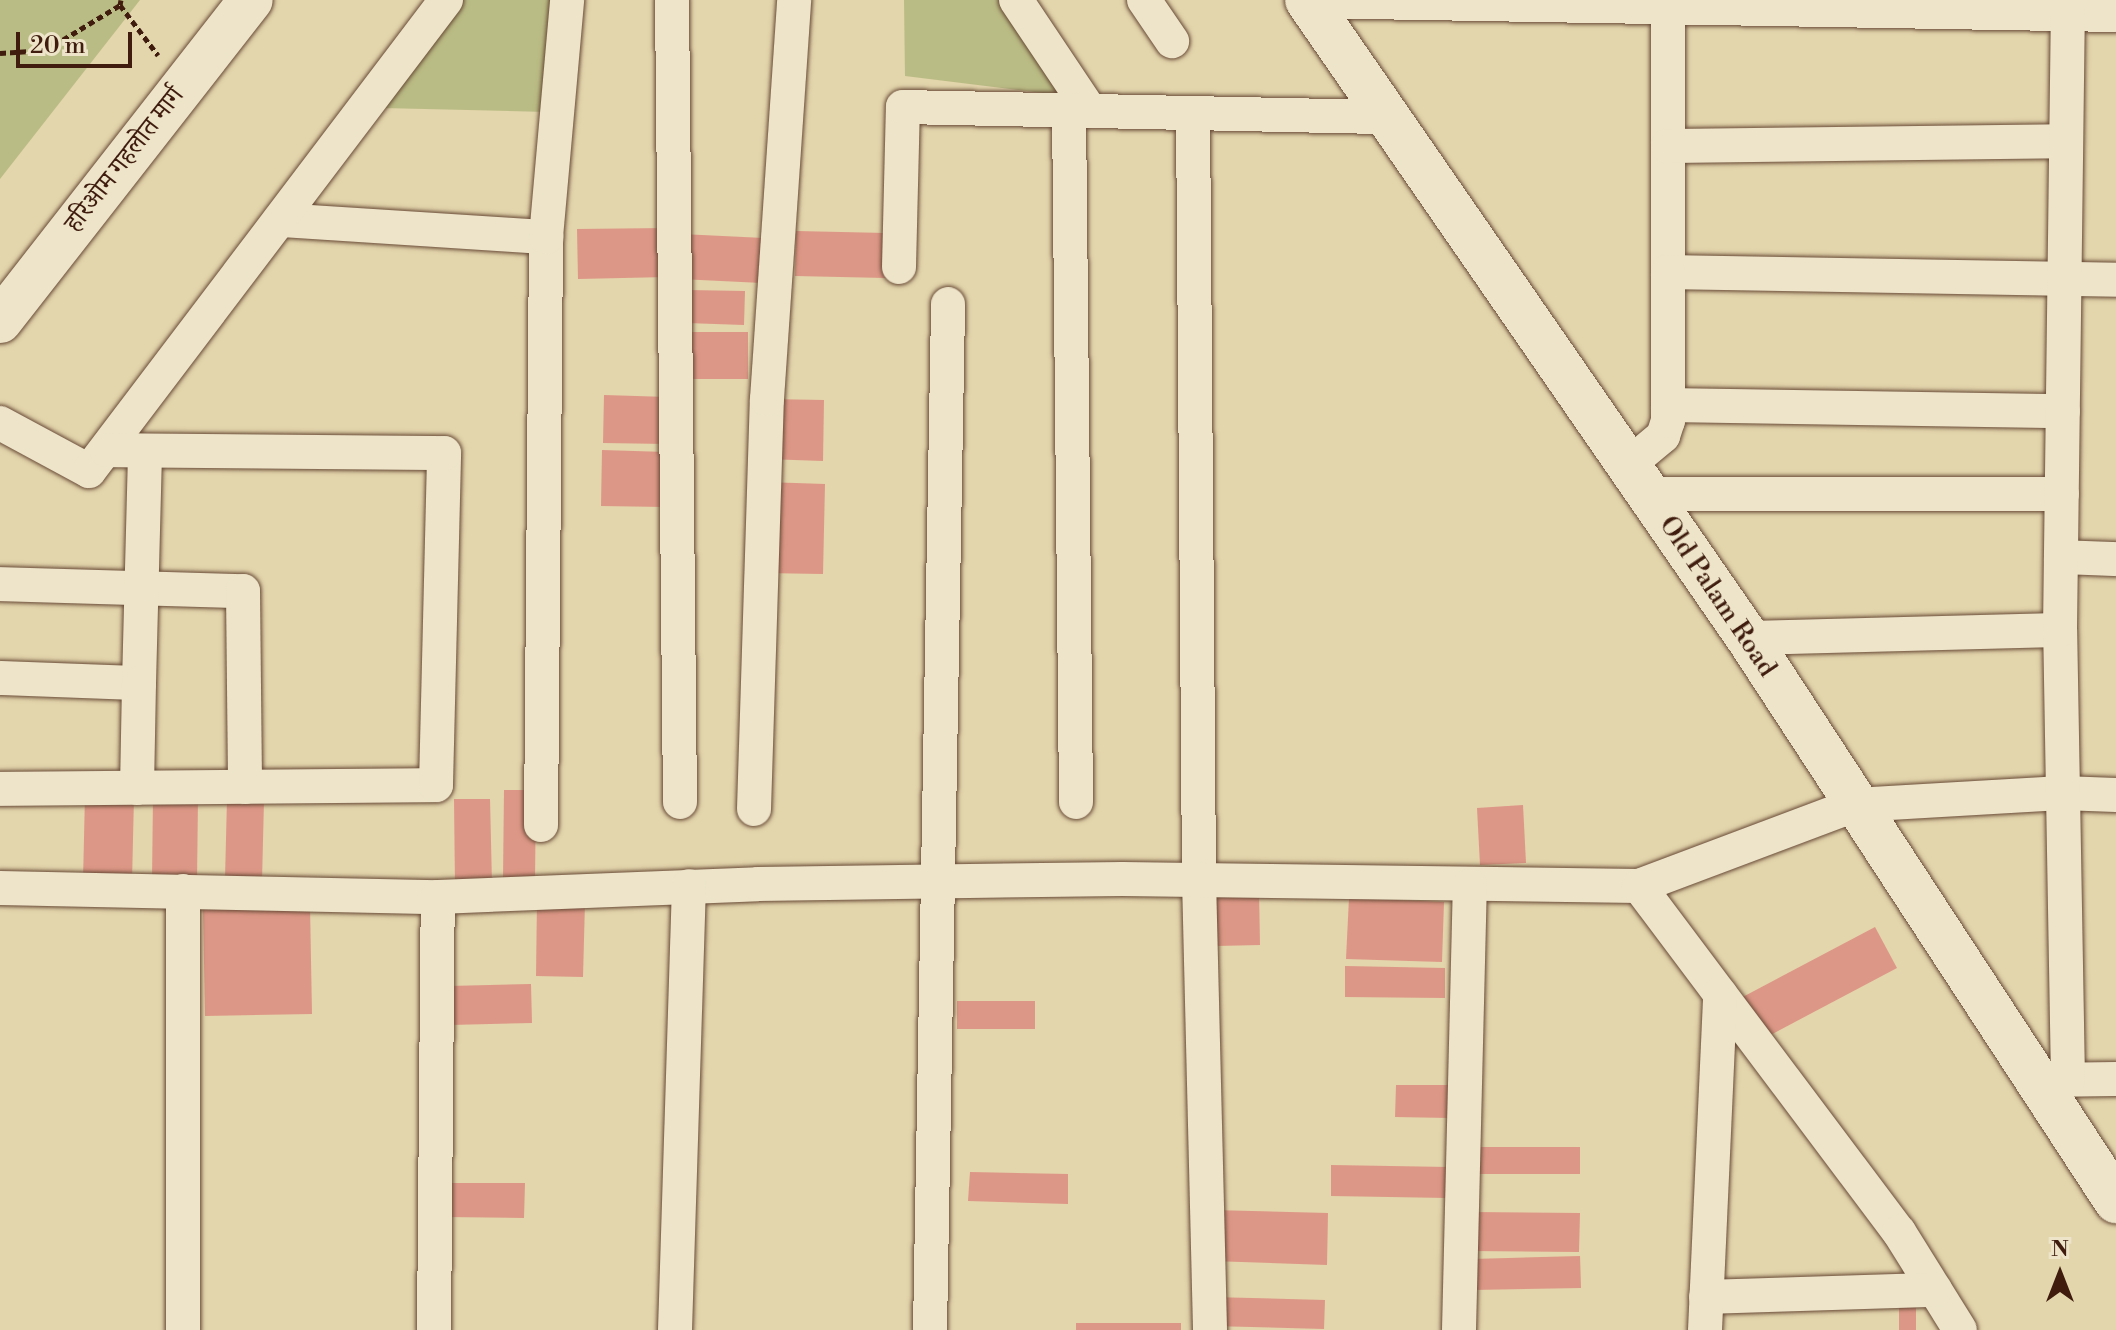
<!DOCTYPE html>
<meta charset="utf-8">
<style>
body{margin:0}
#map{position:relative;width:2116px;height:1330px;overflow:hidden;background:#e3d5ac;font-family:"Libre Bodoni","Noto Serif Devanagari",serif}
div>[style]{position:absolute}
.green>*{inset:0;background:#babc85}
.building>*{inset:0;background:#dd9786}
.path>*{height:5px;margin-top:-2.5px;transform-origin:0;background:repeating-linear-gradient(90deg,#3f1c0e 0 6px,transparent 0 10px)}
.roads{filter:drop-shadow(0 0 2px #684a36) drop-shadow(0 0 2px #684a36)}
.street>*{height:34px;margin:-17px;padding:0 17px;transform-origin:17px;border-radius:17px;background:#ede4c9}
.secondary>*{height:44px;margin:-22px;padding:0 22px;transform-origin:22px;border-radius:22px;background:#ede4c9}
span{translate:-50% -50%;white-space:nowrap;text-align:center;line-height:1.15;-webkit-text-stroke:7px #ede4c9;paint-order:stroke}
.street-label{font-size:26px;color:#3f1c0e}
.north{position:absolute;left:2020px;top:1234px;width:80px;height:80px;-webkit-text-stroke:6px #ede4c9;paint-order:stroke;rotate:0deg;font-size:22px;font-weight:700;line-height:32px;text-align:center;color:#3f1c0e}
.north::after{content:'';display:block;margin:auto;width:28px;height:36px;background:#3f1c0e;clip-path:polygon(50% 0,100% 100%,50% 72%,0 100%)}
.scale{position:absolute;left:16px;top:32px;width:116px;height:36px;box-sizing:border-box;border:4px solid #3f1c0e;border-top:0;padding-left:10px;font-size:24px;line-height:28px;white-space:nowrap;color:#3f1c0e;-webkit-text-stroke:6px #ede4c9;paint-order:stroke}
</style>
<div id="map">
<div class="green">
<i style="clip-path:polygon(0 0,140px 0,0 179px)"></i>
<i style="clip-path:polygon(458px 0,557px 0,547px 112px,382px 108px)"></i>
<i style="clip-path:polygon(904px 0,1000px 0,1067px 96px,905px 76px)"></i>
</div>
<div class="building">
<i style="clip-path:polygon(666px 228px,667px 277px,578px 279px,577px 229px)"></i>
<i style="clip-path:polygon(796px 231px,886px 233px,886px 278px,795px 276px)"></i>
<i style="clip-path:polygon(681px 234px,764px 238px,762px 283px,680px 279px)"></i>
<i style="clip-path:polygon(687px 290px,745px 291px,744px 325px,686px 323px)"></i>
<i style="clip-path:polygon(692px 332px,748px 332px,748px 379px,692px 379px)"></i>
<i style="clip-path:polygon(604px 395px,668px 397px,667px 444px,603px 443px)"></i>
<i style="clip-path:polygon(767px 399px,824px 400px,823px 461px,766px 459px)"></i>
<i style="clip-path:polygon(602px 450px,666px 452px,665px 507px,601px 506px)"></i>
<i style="clip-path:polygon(765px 482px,825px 484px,823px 574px,763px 573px)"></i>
<i style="clip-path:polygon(504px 790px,536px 790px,535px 879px,503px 879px)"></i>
<i style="clip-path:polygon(85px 795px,134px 796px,132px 882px,83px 881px)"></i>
<i style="clip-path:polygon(153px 797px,198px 798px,197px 881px,152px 881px)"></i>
<i style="clip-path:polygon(227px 799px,264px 800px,262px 881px,225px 879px)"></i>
<i style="clip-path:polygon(454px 799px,490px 799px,492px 884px,455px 886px)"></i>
<i style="clip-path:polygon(1523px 805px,1526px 863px,1480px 865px,1477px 808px)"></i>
<i style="clip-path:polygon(1259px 891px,1260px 945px,1216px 946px,1215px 892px)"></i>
<i style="clip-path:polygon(1349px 898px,1444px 902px,1442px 962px,1346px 959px)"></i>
<i style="clip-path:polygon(537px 900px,585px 902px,583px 977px,536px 976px)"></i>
<i style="clip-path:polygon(310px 906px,312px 1014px,205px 1016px,203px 908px)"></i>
<i style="clip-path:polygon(1875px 927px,1897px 968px,1759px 1041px,1737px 1000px)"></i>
<i style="clip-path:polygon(1345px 966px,1445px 968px,1445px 998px,1345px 997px)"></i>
<i style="clip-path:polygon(531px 984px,532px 1023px,450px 1025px,449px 986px)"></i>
<i style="clip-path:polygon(957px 1001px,1035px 1001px,1035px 1029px,957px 1029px)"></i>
<i style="clip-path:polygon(1396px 1085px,1451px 1085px,1450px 1118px,1395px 1117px)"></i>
<i style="clip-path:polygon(1473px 1147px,1580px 1147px,1580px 1174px,1473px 1174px)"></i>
<i style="clip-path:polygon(1331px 1165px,1449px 1167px,1448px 1198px,1331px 1196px)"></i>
<i style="clip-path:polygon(970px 1172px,1068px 1174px,1068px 1204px,968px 1201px)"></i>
<i style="clip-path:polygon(446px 1183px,525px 1183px,524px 1218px,445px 1217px)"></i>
<i style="clip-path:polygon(1212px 1210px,1328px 1213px,1327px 1265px,1211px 1261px)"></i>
<i style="clip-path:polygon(1471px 1212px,1580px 1213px,1579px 1252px,1471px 1251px)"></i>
<i style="clip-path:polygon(1580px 1256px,1581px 1288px,1472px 1290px,1472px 1259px)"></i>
<i style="clip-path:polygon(1211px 1297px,1325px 1300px,1324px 1329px,1211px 1326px)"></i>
<i style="clip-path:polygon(1899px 1305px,1916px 1305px,1916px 1330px,1899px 1330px)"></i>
<i style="clip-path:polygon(1076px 1323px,1181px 1323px,1181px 1330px,1076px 1330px)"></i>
</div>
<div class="path">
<i style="left:120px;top:5px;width:63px;rotate:52.8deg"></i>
<i style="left:0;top:53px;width:46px;rotate:-3.7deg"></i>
<i style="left:46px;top:50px;width:87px;rotate:-31.3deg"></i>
<i style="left:120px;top:5px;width:5px;rotate:-79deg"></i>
</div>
<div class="roads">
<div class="street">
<i style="left:672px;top:0;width:802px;rotate:89.43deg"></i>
<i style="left:1016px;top:0;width:131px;rotate:56.2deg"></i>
<i style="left:1144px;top:0;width:50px;rotate:55.7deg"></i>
<i style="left:1668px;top:0;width:272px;rotate:90deg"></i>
<i style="left:1668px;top:272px;width:448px;rotate:1deg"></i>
<i style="left:1307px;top:1px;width:809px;rotate:0.99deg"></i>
<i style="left:1069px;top:109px;width:693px;rotate:89.42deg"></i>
<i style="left:1193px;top:113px;width:766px;rotate:89.55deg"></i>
<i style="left:1199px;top:879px;width:451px;rotate:88.6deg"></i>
<i style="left:1668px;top:146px;width:398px;rotate:-0.7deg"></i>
<i style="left:280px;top:220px;width:267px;rotate:3.7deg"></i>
<i style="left:899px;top:267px;width:160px;rotate:-88.6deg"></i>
<i style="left:903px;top:107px;width:483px;rotate:1.2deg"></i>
<i style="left:1668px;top:405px;width:395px;rotate:0.9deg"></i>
<i style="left:0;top:423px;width:101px;rotate:28.3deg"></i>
<i style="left:89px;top:471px;width:591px;rotate:-52.84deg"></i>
<i style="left:1627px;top:466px;width:47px;rotate:-39.8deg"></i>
<i style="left:1663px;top:436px;width:16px;rotate:-72deg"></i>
<i style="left:1668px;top:421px;width:149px;rotate:-90deg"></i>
<i style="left:1646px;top:494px;width:416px"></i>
<i style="left:2061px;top:557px;width:55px;rotate:2.1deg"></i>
<i style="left:0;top:584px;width:243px;rotate:1.7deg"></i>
<i style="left:243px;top:591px;width:196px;rotate:89.4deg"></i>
<i style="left:1748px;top:638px;width:312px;rotate:-1.5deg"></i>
<i style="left:0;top:678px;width:139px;rotate:2.1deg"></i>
<i style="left:139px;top:683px;width:232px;rotate:-88.5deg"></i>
<i style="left:137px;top:788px;width:105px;rotate:-88.9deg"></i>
<i style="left:0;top:789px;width:436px;rotate:-0.5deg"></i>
<i style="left:436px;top:785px;width:332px;rotate:-88.6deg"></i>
<i style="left:444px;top:453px;width:337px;rotate:-179.5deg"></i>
<i style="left:754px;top:809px;width:410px;rotate:-88.2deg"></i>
<i style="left:767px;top:399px;width:400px;rotate:-86.1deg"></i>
<i style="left:541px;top:825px;width:588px;rotate:-89.51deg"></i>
<i style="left:546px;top:237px;width:238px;rotate:-84.9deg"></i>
<i style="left:1639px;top:886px;width:433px;rotate:53.1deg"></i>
<i style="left:1899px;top:1232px;width:115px;rotate:58.1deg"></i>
<i style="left:0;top:888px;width:438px;rotate:1.2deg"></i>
<i style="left:438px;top:897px;width:320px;rotate:-2.3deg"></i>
<i style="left:758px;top:884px;width:364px;rotate:-0.8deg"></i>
<i style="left:1122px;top:879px;width:517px;rotate:0.78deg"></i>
<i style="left:1639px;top:886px;width:231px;rotate:-20.6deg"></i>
<i style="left:1855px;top:805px;width:207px;rotate:-3.3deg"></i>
<i style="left:2062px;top:793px;width:54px;rotate:2.1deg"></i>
<i style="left:183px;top:891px;width:439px;rotate:90deg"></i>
<i style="left:2045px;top:1080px;width:71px;rotate:-0.8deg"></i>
<i style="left:2068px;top:1080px;width:450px;rotate:-91deg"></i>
<i style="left:2060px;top:630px;width:630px;rotate:-89.27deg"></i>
<i style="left:1706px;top:1297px;width:229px;rotate:-1.8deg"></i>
<i style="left:434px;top:1330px;width:433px;rotate:-89.5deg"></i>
<i style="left:675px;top:1330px;width:444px;rotate:-88.2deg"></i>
<i style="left:930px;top:1330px;width:1026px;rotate:-88.99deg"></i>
<i style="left:1459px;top:1330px;width:444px;rotate:-88.6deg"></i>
<i style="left:1705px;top:1330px;width:336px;rotate:-87.4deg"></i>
</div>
<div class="secondary">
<i style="left:1307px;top:0;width:776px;rotate:55.35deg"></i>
<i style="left:1748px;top:638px;width:673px;rotate:56.83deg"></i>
<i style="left:0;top:321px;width:407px;rotate:-52deg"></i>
</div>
</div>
<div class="street-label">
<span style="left:125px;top:160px;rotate:-52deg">हरिओम गहलोत मार्ग</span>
<span style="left:1717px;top:597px;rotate:56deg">Old Palam Road</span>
</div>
<div class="north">N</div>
<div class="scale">20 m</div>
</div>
